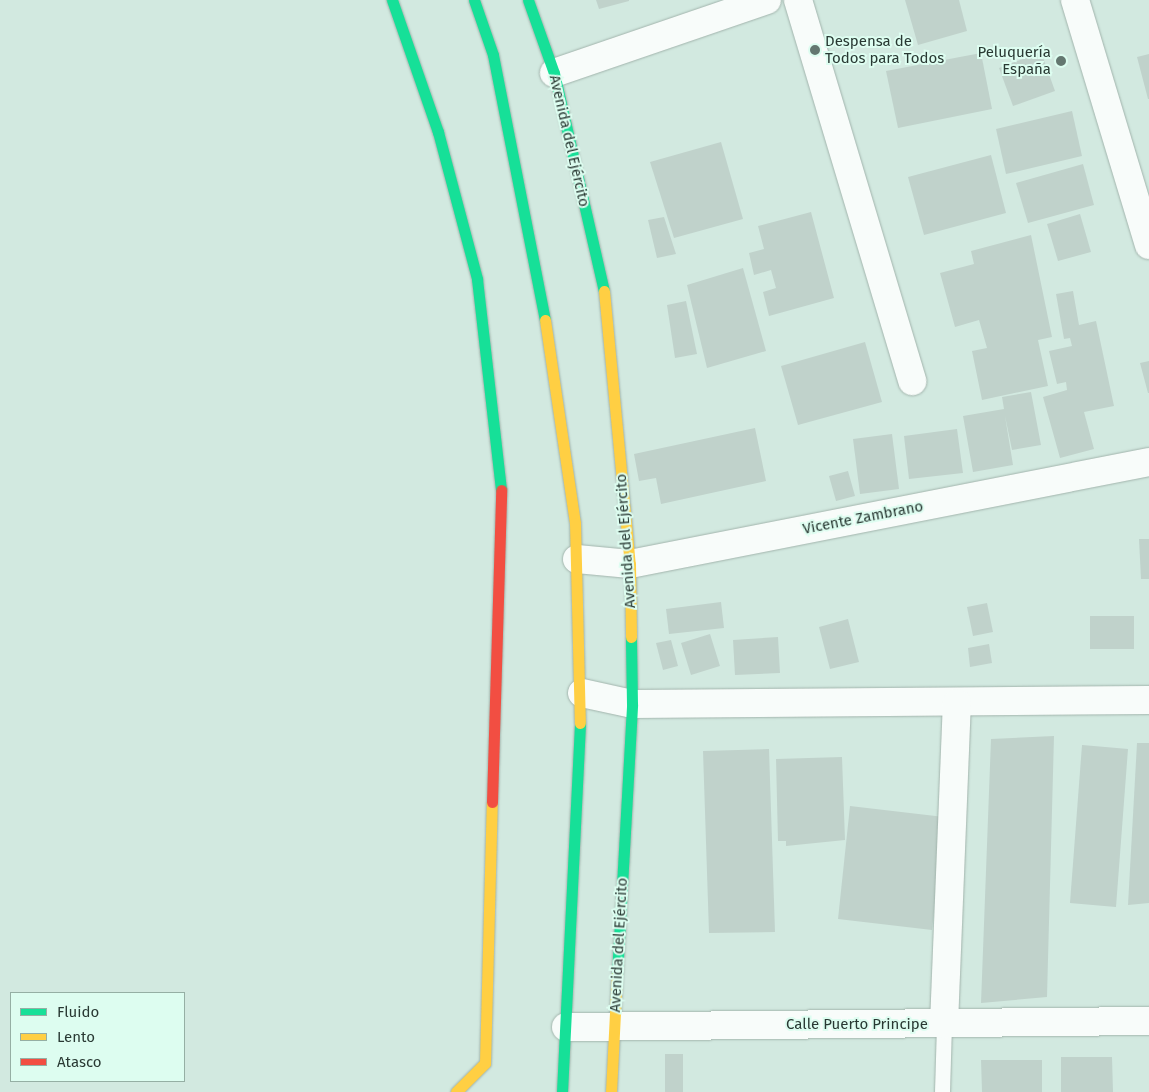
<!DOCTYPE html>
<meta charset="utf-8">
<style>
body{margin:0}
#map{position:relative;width:1149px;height:1092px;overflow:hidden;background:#d2e9e0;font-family:"Fira Sans",sans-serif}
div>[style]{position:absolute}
.building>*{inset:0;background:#c0d2cb}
.roads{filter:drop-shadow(0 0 1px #a2b4ac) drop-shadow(0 0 1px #a2b4ac)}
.lane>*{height:15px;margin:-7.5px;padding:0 7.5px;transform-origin:7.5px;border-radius:7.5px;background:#f8fcfa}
.street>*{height:28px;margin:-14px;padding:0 14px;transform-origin:14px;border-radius:14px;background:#f8fcfa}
.fast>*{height:11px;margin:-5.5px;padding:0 5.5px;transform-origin:5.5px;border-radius:5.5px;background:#16e098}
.slow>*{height:11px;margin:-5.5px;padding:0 5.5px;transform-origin:5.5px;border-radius:5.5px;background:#ffcf43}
.jam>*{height:11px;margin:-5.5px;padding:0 5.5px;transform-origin:5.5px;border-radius:5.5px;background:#f24e42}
.dots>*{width:14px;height:14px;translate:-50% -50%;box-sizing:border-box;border:2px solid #ddfdf0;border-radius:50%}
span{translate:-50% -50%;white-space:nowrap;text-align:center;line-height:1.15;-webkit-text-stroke:4px #ddfdf0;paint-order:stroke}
.poi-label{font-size:15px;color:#293933}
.left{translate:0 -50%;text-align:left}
.right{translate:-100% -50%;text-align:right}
.street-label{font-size:15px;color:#293933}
.legend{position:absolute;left:10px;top:992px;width:175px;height:90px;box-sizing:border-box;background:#ddfdf0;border:1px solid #95afa4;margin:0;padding:6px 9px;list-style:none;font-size:15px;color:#293933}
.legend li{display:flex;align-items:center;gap:10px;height:25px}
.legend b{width:25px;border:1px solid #95afa4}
</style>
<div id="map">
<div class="building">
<i style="clip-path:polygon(596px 0,629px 0,629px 1px,599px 9px)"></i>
<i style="clip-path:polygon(905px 0,959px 0,967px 31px,918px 45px)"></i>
<i style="clip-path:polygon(1041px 52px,1055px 91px,1013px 106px,999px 68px)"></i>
<i style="clip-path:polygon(981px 53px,992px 109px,898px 128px,886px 71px)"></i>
<i style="clip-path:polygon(1149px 54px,1149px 99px,1148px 99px,1137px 57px)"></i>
<i style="clip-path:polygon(1072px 111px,1082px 156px,1006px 174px,996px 129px)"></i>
<i style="clip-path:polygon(721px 142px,743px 219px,674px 238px,650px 162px)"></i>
<i style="clip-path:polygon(991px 155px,1006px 213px,924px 235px,908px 177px)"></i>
<i style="clip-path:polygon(1083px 164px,1094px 205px,1028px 223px,1016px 183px)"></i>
<i style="clip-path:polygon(811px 212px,834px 298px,769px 316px,763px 292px,776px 288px,771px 270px,754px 275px,749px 253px,764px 249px,758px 226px)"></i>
<i style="clip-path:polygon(1080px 214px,1091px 252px,1058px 261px,1047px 224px)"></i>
<i style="clip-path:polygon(664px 217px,676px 254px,657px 258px,648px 220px)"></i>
<i style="clip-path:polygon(1031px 235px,1052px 337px,1038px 340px,1048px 386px,982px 400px,972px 351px,987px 348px,979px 320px,955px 327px,940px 273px,974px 264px,971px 251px)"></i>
<i style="clip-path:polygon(743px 268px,766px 351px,707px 368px,687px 285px)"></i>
<i style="clip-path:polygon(1073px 291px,1079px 325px,1096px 321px,1114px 406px,1084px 412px,1094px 449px,1060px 458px,1043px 397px,1067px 390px,1066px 382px,1057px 384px,1049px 351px,1072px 346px,1070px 338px,1064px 339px,1056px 294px)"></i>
<i style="clip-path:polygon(686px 301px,697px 354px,675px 358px,667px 305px)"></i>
<i style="clip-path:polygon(865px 342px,882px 402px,798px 425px,781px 366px)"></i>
<i style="clip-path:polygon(1149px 361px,1149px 393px,1148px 393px,1140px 363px)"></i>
<i style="clip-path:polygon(1031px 392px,1041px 445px,1012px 450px,1005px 416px,1013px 465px,973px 472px,963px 416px,1004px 409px,1002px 397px)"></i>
<i style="clip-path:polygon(755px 428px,766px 481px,661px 504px,656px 478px,639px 481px,634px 454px)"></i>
<i style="clip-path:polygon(957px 429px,963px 473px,909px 479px,904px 436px)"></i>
<i style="clip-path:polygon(892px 434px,899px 489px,860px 494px,853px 439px)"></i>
<i style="clip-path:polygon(848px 471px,855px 496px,836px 501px,829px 476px)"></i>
<i style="clip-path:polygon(1139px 539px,1149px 539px,1149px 579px,1141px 579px)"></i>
<i style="clip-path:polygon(721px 602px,724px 628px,669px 634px,666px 609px)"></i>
<i style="clip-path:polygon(987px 603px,993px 632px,973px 636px,967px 607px)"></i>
<i style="clip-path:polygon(1090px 616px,1134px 616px,1134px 649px,1090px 649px)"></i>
<i style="clip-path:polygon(848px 619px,859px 662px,830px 669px,819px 627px)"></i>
<i style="clip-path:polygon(710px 634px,720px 666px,691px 675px,681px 643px)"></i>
<i style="clip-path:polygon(778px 637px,780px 673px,735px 675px,733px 640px)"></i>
<i style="clip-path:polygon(671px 640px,678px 666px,663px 670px,656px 643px)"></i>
<i style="clip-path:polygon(989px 644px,992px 663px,970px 667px,968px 648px)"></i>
<i style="clip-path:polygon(1054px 736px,1047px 997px,981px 1003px,991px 739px)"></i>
<i style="clip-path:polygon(1137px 743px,1149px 743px,1149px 903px,1128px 905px)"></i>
<i style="clip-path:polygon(1082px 745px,1128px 749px,1116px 907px,1070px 903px)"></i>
<i style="clip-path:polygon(769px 749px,775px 932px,709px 933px,703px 751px)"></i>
<i style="clip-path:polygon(842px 757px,845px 840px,786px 846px,786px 841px,778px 841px,776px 759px)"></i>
<i style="clip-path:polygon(850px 806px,944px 817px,932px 930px,838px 919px)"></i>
<i style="clip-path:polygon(665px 1054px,683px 1054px,683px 1092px,665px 1092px)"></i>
<i style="clip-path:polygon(1061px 1057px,1112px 1057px,1113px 1092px,1061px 1092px)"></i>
<i style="clip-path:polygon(981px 1060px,1042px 1060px,1042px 1092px,982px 1092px)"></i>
</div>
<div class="roads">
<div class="lane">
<i style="left:942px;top:1092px;width:68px;rotate:-88.3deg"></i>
</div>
<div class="street">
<i style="left:798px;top:0;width:398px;rotate:73.3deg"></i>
<i style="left:1075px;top:0;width:256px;rotate:73.2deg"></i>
<i style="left:554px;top:73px;width:225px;rotate:-18.9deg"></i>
<i style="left:577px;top:559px;width:53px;rotate:5.4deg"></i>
<i style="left:630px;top:564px;width:529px;rotate:-11.12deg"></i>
<i style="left:582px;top:693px;width:51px;rotate:12.4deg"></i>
<i style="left:632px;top:704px;width:517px;rotate:-0.44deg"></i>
<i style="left:944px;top:1024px;width:321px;rotate:-87.7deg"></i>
<i style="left:566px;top:1027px;width:583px;rotate:-0.59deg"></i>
</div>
<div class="fast">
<i style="left:392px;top:0;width:140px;rotate:70.8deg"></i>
<i style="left:438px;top:132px;width:152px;rotate:75.1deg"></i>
<i style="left:477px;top:279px;width:212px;rotate:83.5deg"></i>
<i style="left:474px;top:0;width:58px;rotate:70.9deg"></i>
<i style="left:493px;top:55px;width:270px;rotate:78.9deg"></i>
<i style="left:528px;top:0;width:77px;rotate:70.4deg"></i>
<i style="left:554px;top:73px;width:224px;rotate:77.1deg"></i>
<i style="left:617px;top:975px;width:271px;rotate:-86.8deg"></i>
<i style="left:632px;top:704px;width:67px;rotate:-90.9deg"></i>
<i style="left:562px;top:1092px;width:369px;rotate:-87.2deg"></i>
</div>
<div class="slow">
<i style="left:604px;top:291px;width:274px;rotate:84.6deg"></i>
<i style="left:630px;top:564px;width:73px;rotate:89.2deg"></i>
<i style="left:545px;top:320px;width:205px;rotate:81.6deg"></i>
<i style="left:575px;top:523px;width:200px;rotate:88.6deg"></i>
<i style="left:456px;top:1092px;width:41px;rotate:-45deg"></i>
<i style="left:485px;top:1063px;width:261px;rotate:-88.5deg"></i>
<i style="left:611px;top:1092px;width:117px;rotate:-87.1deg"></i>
</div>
<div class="jam">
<i style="left:492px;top:802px;width:312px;rotate:-88.3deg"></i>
</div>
</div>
<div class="dots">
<i style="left:815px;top:50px;background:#647770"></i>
<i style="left:1061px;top:61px;background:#647770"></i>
</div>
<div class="poi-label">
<span class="left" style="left:825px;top:50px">Despensa de<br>Todos para Todos</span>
<span class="right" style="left:1051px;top:61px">Peluquería<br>España</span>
</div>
<div class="street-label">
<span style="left:569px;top:141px;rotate:77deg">Avenida del Ejército</span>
<span style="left:863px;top:518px;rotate:-11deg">Vicente Zambrano</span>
<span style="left:626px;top:541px;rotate:-94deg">Avenida del Ejército</span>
<span style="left:619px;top:945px;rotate:-87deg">Avenida del Ejército</span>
<span style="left:857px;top:1025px">Calle Puerto Principe</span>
</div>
<ul class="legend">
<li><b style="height:6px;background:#16e098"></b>Fluido</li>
<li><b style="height:6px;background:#ffcf43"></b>Lento</li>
<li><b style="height:6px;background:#f24e42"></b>Atasco</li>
</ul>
</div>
